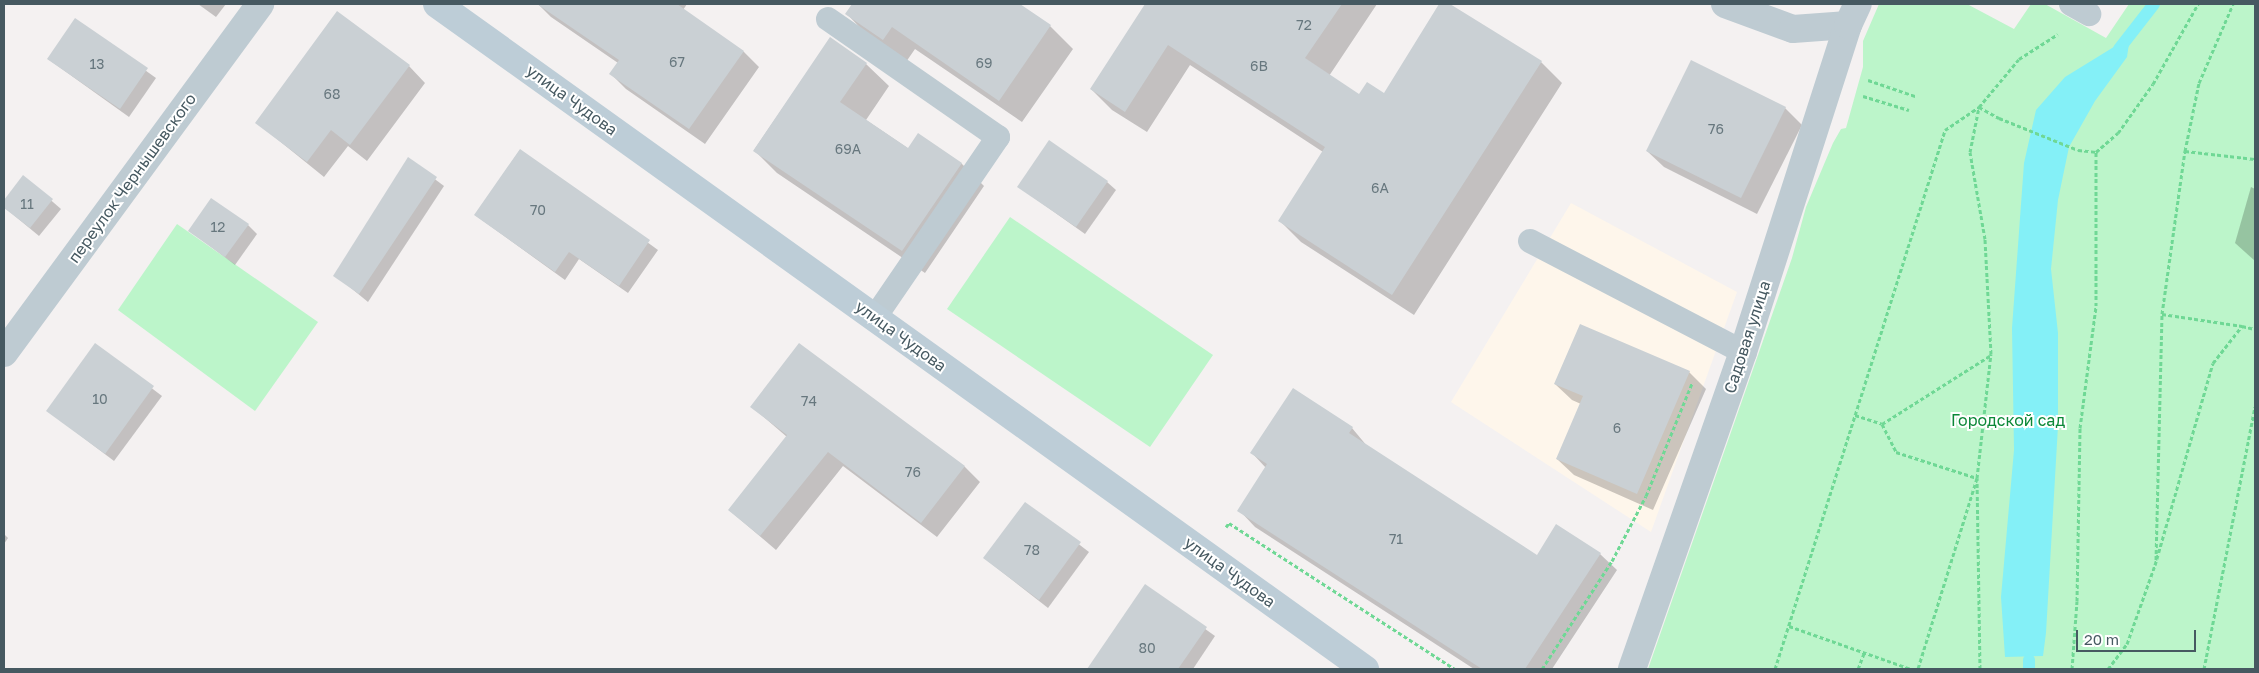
<!DOCTYPE html>
<meta charset="utf-8">
<style>
body{margin:0}
#map{position:relative;width:2259px;height:673px;overflow:hidden;background:#f4f1f1;font-family:"Golos Text",sans-serif}
div>[style]{position:absolute}
.commercial>*{inset:0;background:#fef6eb}
.green>*{inset:0;background:#bcf5ca}
.water>*{inset:0;background:#84f0f7}
.shadow>*{inset:0;background:#0003}
.stream>*{height:12px;margin:-6px;padding:0 6px;transform-origin:6px;border-radius:6px;background:#84f0f7}
.building>*{inset:0;background:#cad0d4}
.path>*{height:3px;margin-top:-1.5px;transform-origin:0;background:repeating-linear-gradient(90deg,#6fd895 0 4px,transparent 0 6.5px)}
.lane>*{height:24px;margin:-12px;padding:0 12px;transform-origin:12px;border-radius:12px;background:#becbd2}
.street>*{height:28px;margin:-14px;padding:0 14px;transform-origin:14px;border-radius:14px;background:#becbd2}
.secondary>*{height:28px;margin:-14px;padding:0 14px;transform-origin:14px;border-radius:14px;background:#bdcdd7}
span{translate:-50% -50%;white-space:nowrap;text-align:center;line-height:1.15;-webkit-text-stroke:4px #fff;paint-order:stroke}
.number-label{font-size:14px;color:#67777e}
.number-label span{-webkit-text-stroke-width:0}
.street-label{font-size:16px;color:#465961}
.park-label{font-size:16px;color:#0c8838}
.frame{position:absolute;inset:0;border:5px solid #465961;pointer-events:none}
.scale{position:absolute;left:2076px;top:630px;width:120px;height:22px;box-sizing:border-box;border:2px solid #465961;border-top:0;padding-left:6px;font-size:15px;line-height:18px;white-space:nowrap;color:#465961;-webkit-text-stroke:4px #fff;paint-order:stroke}
</style>
<div id="map">
<div class="commercial">
<i style="clip-path:polygon(1571px 203px,1737px 292px,1651px 532px,1451px 402px)"></i>
</div>
<div class="green">
<i style="clip-path:polygon(1879px 4px,1967px 4px,2014px 29px,2031px 4px,2045px 4px,2106px 38px,2129px 4px,2255px 4px,2255px 669px,1648px 669px,1792px 258px,1806px 207px,1833px 143px,1841px 129px,1846px 128px,1863px 67px,1863px 41px)"></i>
<i style="clip-path:polygon(1010px 217px,1213px 355px,1150px 447px,947px 309px)"></i>
<i style="clip-path:polygon(177px 224px,318px 322px,255px 411px,118px 310px)"></i>
</div>
<div class="water">
<i style="clip-path:polygon(2130px 37px,2127px 57px,2095px 101px,2069px 147px,2058px 200px,2051px 269px,2058px 333px,2058px 426px,2046px 633px,2043px 656px,2005px 657px,2001px 597px,2014px 450px,2012px 328px,2024px 163px,2036px 110px,2065px 77px)"></i>
</div>
<div class="shadow">
<i style="clip-path:polygon(198px 4px,226px 4px,216px 17px)"></i>
<i style="clip-path:polygon(538px 4px,687px 4px,683px 10px,744px 52px,759px 67px,705px 144px,626px 89px,611px 74px,618px 63px,551px 17px)"></i>
<i style="clip-path:polygon(854px 4px,1017px 4px,1050px 26px,1073px 49px,1022px 122px,915px 49px,906px 62px,869px 37px,847px 14px)"></i>
<i style="clip-path:polygon(1146px 4px,1167px 4px,1220px 38px,1243px 4px,1377px 4px,1329px 76px,1360px 96px,1384px 95px,1441px 4px,1447px 4px,1541px 62px,1562px 83px,1414px 315px,1301px 242px,1280px 221px,1323px 152px,1190px 65px,1147px 132px,1112px 110px,1091px 89px)"></i>
<i style="clip-path:polygon(75px 20px,156px 78px,129px 117px,48px 59px)"></i>
<i style="clip-path:polygon(830px 39px,866px 64px,889px 86px,866px 120px,909px 149px,961px 163px,984px 186px,925px 273px,777px 173px,754px 150px)"></i>
<i style="clip-path:polygon(409px 66px,425px 83px,367px 161px,348px 146px,324px 177px,256px 122px)"></i>
<i style="clip-path:polygon(1785px 108px,1802px 125px,1757px 214px,1664px 167px,1647px 151px)"></i>
<i style="clip-path:polygon(520px 150px,658px 250px,628px 293px,579px 259px,565px 280px,475px 215px)"></i>
<i style="clip-path:polygon(408px 159px,444px 186px,368px 302px,335px 275px)"></i>
<i style="clip-path:polygon(24px 177px,61px 209px,39px 236px,4px 207px,4px 202px)"></i>
<i style="clip-path:polygon(1107px 182px,1116px 190px,1085px 234px,1019px 187px)"></i>
<i style="clip-path:polygon(2251px 187px,2255px 189px,2255px 261px,2235px 243px)"></i>
<i style="clip-path:polygon(248px 225px,257px 234px,235px 265px,189px 230px)"></i>
<i style="clip-path:polygon(95px 345px,162px 396px,114px 461px,48px 411px)"></i>
<i style="clip-path:polygon(800px 345px,965px 467px,980px 482px,937px 537px,843px 466px,776px 550px,729px 510px,787px 437px,752px 407px)"></i>
<i style="clip-path:polygon(1689px 372px,1706px 389px,1653px 510px,1574px 475px,1557px 459px,1581px 404px,1572px 400px,1555px 384px)"></i>
<i style="clip-path:polygon(1352px 428px,1367px 446px,1537px 557px,1600px 554px,1617px 570px,1552px 669px,1474px 669px,1255px 527px,1239px 510px,1266px 468px,1252px 453px)"></i>
<i style="clip-path:polygon(1025px 503px,1089px 552px,1048px 608px,984px 558px)"></i>
<i style="clip-path:polygon(4px 534px,8px 538px,4px 544px)"></i>
<i style="clip-path:polygon(1145px 586px,1215px 636px,1193px 669px,1088px 669px)"></i>
</div>
<div class="stream">
<i style="left:2119px;top:49px;width:57px;rotate:-52.1deg"></i>
<i style="left:2029px;top:660px;width:9px;rotate:90deg"></i>
</div>
<div class="building">
<i style="clip-path:polygon(537px 4px,677px 4px,744px 51px,689px 129px,609px 74px,619px 60px)"></i>
<i style="clip-path:polygon(852px 4px,1020px 4px,1051px 25px,999px 101px,892px 27px,883px 40px,845px 14px)"></i>
<i style="clip-path:polygon(1145px 4px,1342px 4px,1305px 58px,1359px 94px,1367px 82px,1384px 93px,1439px 4px,1450px 4px,1542px 61px,1392px 295px,1278px 221px,1325px 147px,1168px 45px,1125px 112px,1090px 89px)"></i>
<i style="clip-path:polygon(337px 11px,410px 65px,350px 145px,331px 130px,307px 162px,255px 123px)"></i>
<i style="clip-path:polygon(75px 18px,148px 68px,120px 109px,47px 59px)"></i>
<i style="clip-path:polygon(830px 37px,867px 63px,840px 102px,908px 148px,918px 133px,962px 163px,902px 251px,753px 151px)"></i>
<i style="clip-path:polygon(1691px 60px,1786px 107px,1741px 198px,1646px 151px)"></i>
<i style="clip-path:polygon(1049px 140px,1108px 181px,1076px 227px,1017px 187px)"></i>
<i style="clip-path:polygon(520px 149px,650px 240px,619px 286px,569px 252px,555px 272px,474px 215px)"></i>
<i style="clip-path:polygon(408px 157px,437px 177px,359px 294px,333px 276px)"></i>
<i style="clip-path:polygon(23px 175px,53px 199px,30px 228px,4px 208px,4px 200px)"></i>
<i style="clip-path:polygon(211px 198px,249px 224px,225px 257px,188px 231px)"></i>
<i style="clip-path:polygon(1580px 324px,1690px 371px,1637px 494px,1556px 459px,1583px 396px,1554px 384px)"></i>
<i style="clip-path:polygon(95px 343px,154px 386px,105px 454px,46px 411px)"></i>
<i style="clip-path:polygon(799px 343px,965px 466px,921px 523px,828px 452px,760px 536px,728px 510px,787px 435px,750px 407px)"></i>
<i style="clip-path:polygon(1293px 388px,1353px 427px,1349px 433px,1537px 555px,1556px 524px,1601px 553px,1525px 669px,1482px 669px,1237px 511px,1267px 464px,1250px 453px)"></i>
<i style="clip-path:polygon(1025px 502px,1081px 542px,1039px 600px,983px 558px)"></i>
<i style="clip-path:polygon(1145px 584px,1207px 627px,1178px 669px,1087px 669px)"></i>
</div>
<div class="path">
<i style="left:1868px;top:80px;width:50px;rotate:18.8deg"></i>
<i style="left:1863px;top:96px;width:48px;rotate:16.9deg"></i>
<i style="left:2185px;top:151px;width:70px;rotate:6.5deg"></i>
<i style="left:2162px;top:314px;width:165px;rotate:-82deg"></i>
<i style="left:2185px;top:151px;width:69px;rotate:-78.4deg"></i>
<i style="left:2199px;top:83px;width:86px;rotate:-66.7deg"></i>
<i style="left:1855px;top:415px;width:28px;rotate:18deg"></i>
<i style="left:1882px;top:424px;width:31px;rotate:63deg"></i>
<i style="left:1896px;top:452px;width:85px;rotate:17.8deg"></i>
<i style="left:1977px;top:478px;width:200px;rotate:107.2deg"></i>
<i style="left:1882px;top:424px;width:129px;rotate:-32.3deg"></i>
<i style="left:1226px;top:527px;width:5px;rotate:-53deg"></i>
<i style="left:1229px;top:523px;width:269px;rotate:32.9deg"></i>
<i style="left:2156px;top:560px;width:246px;rotate:-88.6deg"></i>
<i style="left:2162px;top:314px;width:81px;rotate:8.5deg"></i>
<i style="left:1789px;top:626px;width:129px;rotate:19.4deg"></i>
<i style="left:1542px;top:669px;width:129px;rotate:-57.1deg"></i>
<i style="left:1612px;top:561px;width:73px;rotate:-62.4deg"></i>
<i style="left:1646px;top:496px;width:122px;rotate:-67.8deg"></i>
<i style="left:1775px;top:669px;width:565px;rotate:-72.49deg"></i>
<i style="left:1945px;top:130px;width:41px;rotate:-34.1deg"></i>
<i style="left:1979px;top:107px;width:23px;rotate:29deg"></i>
<i style="left:1999px;top:118px;width:85px;rotate:22.1deg"></i>
<i style="left:2078px;top:150px;width:18px;rotate:6deg"></i>
<i style="left:1858px;top:669px;width:17px;rotate:-69deg"></i>
<i style="left:1980px;top:669px;width:191px;rotate:-90.9deg"></i>
<i style="left:1977px;top:478px;width:125px;rotate:-83.6deg"></i>
<i style="left:1991px;top:354px;width:115px;rotate:-93deg"></i>
<i style="left:1985px;top:239px;width:88px;rotate:-99.8deg"></i>
<i style="left:1970px;top:152px;width:46px;rotate:-78.7deg"></i>
<i style="left:1979px;top:107px;width:62px;rotate:-50.2deg"></i>
<i style="left:2019px;top:59px;width:46px;rotate:-32.7deg"></i>
<i style="left:2072px;top:669px;width:68px;rotate:-85.8deg"></i>
<i style="left:2077px;top:601px;width:173px;rotate:-89deg"></i>
<i style="left:2080px;top:428px;width:123px;rotate:-82.5deg"></i>
<i style="left:2096px;top:306px;width:154px;rotate:-90deg"></i>
<i style="left:2096px;top:152px;width:29px;rotate:-41deg"></i>
<i style="left:2118px;top:133px;width:60px;rotate:-54.5deg"></i>
<i style="left:2153px;top:84px;width:92px;rotate:-60.6deg"></i>
<i style="left:2108px;top:669px;width:31px;rotate:-53deg"></i>
<i style="left:2127px;top:644px;width:84px;rotate:-70.5deg"></i>
<i style="left:2155px;top:565px;width:210px;rotate:-74deg"></i>
<i style="left:2213px;top:363px;width:47px;rotate:-51.9deg"></i>
<i style="left:2242px;top:326px;width:13px;rotate:13deg"></i>
<i style="left:2204px;top:669px;width:267px;rotate:-79deg"></i>
</div>
<div class="lane">
<i style="left:2071px;top:4px;width:21px;rotate:29deg"></i>
<i style="left:828px;top:19px;width:207px;rotate:34.8deg"></i>
<i style="left:998px;top:137px;width:218px;rotate:124.3deg"></i>
<i style="left:1530px;top:241px;width:240px;rotate:27.5deg"></i>
</div>
<div class="street">
<i style="left:1725px;top:4px;width:72px;rotate:20.2deg"></i>
<i style="left:1793px;top:29px;width:55px;rotate:-4.2deg"></i>
<i style="left:4px;top:353px;width:433px;rotate:-53.7deg"></i>
<i style="left:1632px;top:669px;width:336px;rotate:-70.7deg"></i>
<i style="left:1743px;top:352px;width:343px;rotate:-72.2deg"></i>
<i style="left:1848px;top:25px;width:23px;rotate:-65deg"></i>
</div>
<div class="secondary">
<i style="left:437px;top:4px;width:1142px;rotate:35.63deg"></i>
</div>
<div class="number-label">
<span style="left:1304px;top:25px">72</span>
<span style="left:677px;top:62px">67</span>
<span style="left:984px;top:63px">69</span>
<span style="left:97px;top:64px">13</span>
<span style="left:1259px;top:66px">6В</span>
<span style="left:332px;top:94px">68</span>
<span style="left:1716px;top:129px">76</span>
<span style="left:848px;top:149px">69А</span>
<span style="left:1380px;top:188px">6А</span>
<span style="left:27px;top:204px">11</span>
<span style="left:538px;top:210px">70</span>
<span style="left:218px;top:227px">12</span>
<span style="left:100px;top:399px">10</span>
<span style="left:809px;top:401px">74</span>
<span style="left:1617px;top:428px">6</span>
<span style="left:913px;top:472px">76</span>
<span style="left:1396px;top:539px">71</span>
<span style="left:1032px;top:550px">78</span>
<span style="left:1147px;top:648px">80</span>
</div>
<div class="street-label">
<span style="left:572px;top:100px;rotate:36deg">улица Чудова</span>
<span style="left:132px;top:178px;rotate:-54deg">переулок Чернышевского</span>
<span style="left:901px;top:336px;rotate:36deg">улица Чудова</span>
<span style="left:1747px;top:337px;rotate:-72deg">Садовая улица</span>
<span style="left:1230px;top:572px;rotate:36deg">улица Чудова</span>
</div>
<div class="park-label">
<span style="left:2008px;top:420px">Городской сад</span>
</div>
<div class="frame"></div>
<div class="scale">20 m</div>
</div>
